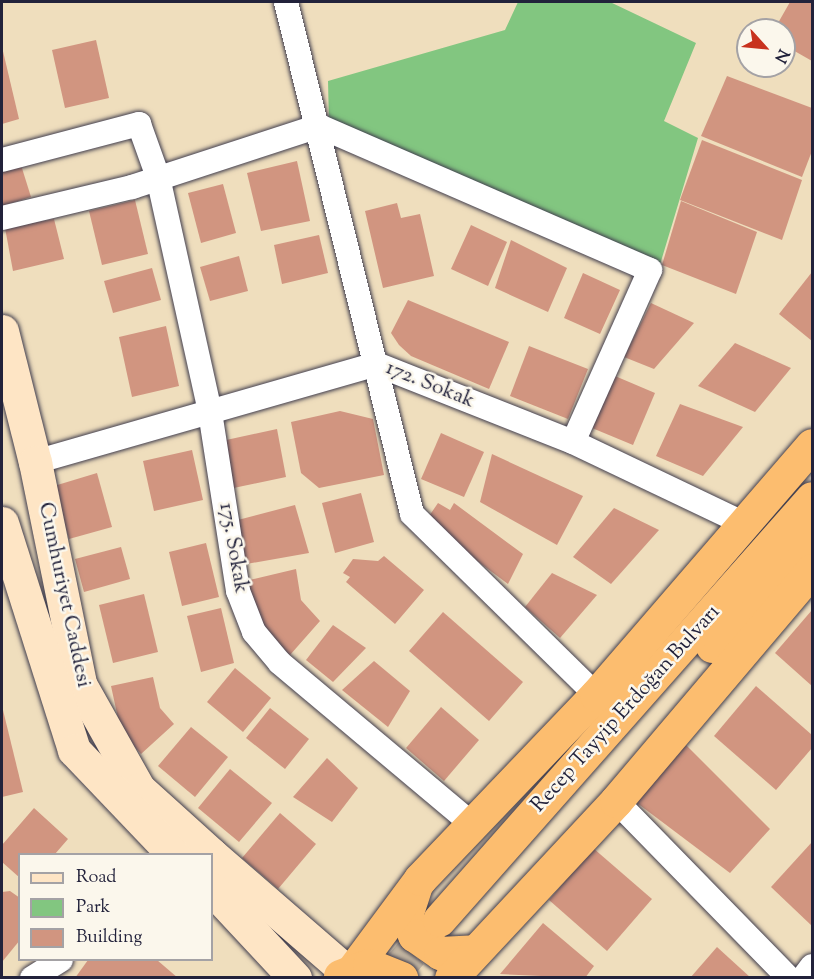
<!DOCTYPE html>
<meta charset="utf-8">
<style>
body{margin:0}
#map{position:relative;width:814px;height:979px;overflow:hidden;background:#efdebd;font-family:"Sorts Mill Goudy",serif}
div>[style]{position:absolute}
.green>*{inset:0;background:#82c680}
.building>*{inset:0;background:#d19580}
.trunk-tunnel>*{height:33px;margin-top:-16.5px;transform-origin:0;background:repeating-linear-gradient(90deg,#c6b8a3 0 33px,transparent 0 49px)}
.roads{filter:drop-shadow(0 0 2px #413e4e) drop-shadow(0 0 2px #413e4e)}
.minor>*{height:24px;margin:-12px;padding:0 12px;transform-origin:12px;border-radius:12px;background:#fff}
.secondary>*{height:33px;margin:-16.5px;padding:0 16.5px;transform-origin:16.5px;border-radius:16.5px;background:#fee5c5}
.trunk>*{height:33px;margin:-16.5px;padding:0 16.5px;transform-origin:16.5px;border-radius:16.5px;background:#fcbd6f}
span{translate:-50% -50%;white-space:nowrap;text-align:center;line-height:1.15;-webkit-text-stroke:5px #fbf7ec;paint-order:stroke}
.street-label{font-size:21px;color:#22223b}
.frame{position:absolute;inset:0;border:3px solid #22223b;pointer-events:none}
.legend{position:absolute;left:18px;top:853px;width:195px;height:108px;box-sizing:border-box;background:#fbf7ec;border:2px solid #a4a2a5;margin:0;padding:8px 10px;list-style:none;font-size:18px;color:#22223b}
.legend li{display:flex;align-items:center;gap:12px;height:30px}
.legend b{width:30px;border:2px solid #a4a2a5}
.north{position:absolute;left:736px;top:18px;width:60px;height:60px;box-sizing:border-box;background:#fbf7ec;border:2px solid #a4a2a5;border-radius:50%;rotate:117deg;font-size:16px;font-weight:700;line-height:24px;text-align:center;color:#22223b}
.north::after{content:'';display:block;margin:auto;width:21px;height:27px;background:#c8321e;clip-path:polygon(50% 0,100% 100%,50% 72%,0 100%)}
</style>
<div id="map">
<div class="green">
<i style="clip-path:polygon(518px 2px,610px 2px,696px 43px,664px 121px,698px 138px,659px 268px,329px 125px,328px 81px,505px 30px)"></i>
</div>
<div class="building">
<i style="clip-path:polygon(790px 2px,812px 2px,812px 61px,784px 45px,784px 30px,774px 30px)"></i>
<i style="clip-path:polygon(96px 40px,109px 98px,65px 108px,52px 50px)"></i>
<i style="clip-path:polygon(2px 47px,19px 119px,2px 124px)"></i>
<i style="clip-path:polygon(727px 76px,812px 108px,812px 151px,802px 177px,701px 136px)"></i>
<i style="clip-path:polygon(702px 140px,802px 180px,782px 240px,680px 200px)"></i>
<i style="clip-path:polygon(297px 161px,310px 221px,261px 231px,247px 173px)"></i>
<i style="clip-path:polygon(21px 165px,31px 197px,2px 206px,2px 171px)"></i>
<i style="clip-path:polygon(223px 184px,236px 233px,201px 243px,188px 193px)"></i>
<i style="clip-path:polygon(135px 200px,148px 254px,102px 265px,89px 211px)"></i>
<i style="clip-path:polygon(681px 201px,757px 232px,736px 294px,662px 265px)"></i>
<i style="clip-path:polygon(397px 203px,401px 218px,420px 214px,434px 276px,383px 288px,365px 211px)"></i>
<i style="clip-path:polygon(54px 219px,64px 259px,13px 271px,5px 228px)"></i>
<i style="clip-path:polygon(471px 225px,507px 242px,488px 286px,451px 269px)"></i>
<i style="clip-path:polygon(319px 235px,328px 273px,282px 284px,274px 245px)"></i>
<i style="clip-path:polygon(511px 240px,567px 268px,548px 312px,495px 288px)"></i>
<i style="clip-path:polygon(239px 256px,248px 291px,210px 301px,200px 267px)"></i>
<i style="clip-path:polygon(152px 268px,161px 300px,113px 313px,104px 281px)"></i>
<i style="clip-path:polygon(812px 272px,812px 341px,779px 314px)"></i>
<i style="clip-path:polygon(583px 273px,620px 290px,600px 334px,564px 318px)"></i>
<i style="clip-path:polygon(408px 300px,509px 342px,489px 389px,411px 356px,399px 345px,391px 333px)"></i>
<i style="clip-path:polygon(651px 303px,694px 323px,654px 369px,624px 357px)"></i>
<i style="clip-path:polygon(166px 326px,179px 386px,132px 397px,119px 337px)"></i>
<i style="clip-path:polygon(735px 343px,791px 368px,755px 412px,698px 386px)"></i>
<i style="clip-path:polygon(529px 346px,588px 369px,568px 419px,510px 396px)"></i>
<i style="clip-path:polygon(615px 376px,655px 393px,633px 445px,592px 428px)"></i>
<i style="clip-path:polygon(680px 404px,743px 427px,703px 476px,656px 456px)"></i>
<i style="clip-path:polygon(340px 411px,373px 419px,384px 475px,319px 488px,301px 473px,291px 422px)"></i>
<i style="clip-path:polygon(277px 429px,286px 477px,229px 489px,217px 442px)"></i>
<i style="clip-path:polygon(441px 433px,484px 452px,464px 497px,421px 479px)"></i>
<i style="clip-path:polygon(192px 450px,203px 500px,154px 511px,143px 461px)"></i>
<i style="clip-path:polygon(492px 454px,583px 496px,557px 545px,480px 502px)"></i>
<i style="clip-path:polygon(97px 473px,112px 527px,69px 539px,54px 486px)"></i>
<i style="clip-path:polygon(361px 493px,374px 542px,335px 553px,322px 503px)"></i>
<i style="clip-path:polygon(438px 503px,450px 510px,454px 503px,523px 554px,508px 584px,425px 522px)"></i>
<i style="clip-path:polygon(295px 505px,309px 553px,241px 565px,234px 521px)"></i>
<i style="clip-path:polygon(614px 508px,659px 530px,611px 584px,573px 557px)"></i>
<i style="clip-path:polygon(206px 543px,219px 597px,182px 606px,169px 552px)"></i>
<i style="clip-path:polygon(121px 547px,130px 579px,84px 592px,75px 559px)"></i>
<i style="clip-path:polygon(384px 556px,424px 590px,395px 624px,346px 582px,350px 577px,343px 573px,353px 559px,378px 561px)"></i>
<i style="clip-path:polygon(296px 569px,301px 600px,320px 621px,290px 655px,249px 614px,245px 581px)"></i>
<i style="clip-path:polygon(552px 573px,597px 595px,560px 638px,525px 607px)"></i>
<i style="clip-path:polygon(144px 594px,158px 652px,113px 663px,99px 605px)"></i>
<i style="clip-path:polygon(221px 608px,234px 663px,201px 672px,187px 616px)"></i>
<i style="clip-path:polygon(812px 610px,812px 686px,775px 653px)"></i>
<i style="clip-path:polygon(443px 612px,523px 682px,489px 721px,409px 651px)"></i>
<i style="clip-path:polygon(333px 625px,366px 648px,333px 682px,306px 660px)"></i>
<i style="clip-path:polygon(374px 661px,410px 691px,388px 727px,342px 690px)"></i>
<i style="clip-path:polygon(235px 668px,271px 698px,243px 732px,207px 702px)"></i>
<i style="clip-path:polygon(153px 677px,160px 708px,174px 724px,141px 754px,121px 732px,111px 686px)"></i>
<i style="clip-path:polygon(756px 686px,812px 735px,812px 748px,776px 790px,714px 736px)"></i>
<i style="clip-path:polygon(2px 706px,23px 792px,2px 797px)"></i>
<i style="clip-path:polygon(441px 707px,479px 740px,444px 781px,406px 748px)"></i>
<i style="clip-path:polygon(270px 708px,309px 739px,285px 769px,246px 738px)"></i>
<i style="clip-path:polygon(191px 727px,228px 757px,195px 797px,158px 766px)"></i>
<i style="clip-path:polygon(683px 742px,770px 829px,730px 873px,633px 800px)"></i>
<i style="clip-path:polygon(327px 758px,358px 788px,332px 822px,293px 797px)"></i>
<i style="clip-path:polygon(230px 769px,272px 803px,239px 842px,198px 808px)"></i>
<i style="clip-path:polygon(34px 808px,68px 839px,55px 854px,20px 854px,20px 878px,2px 862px,2px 845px)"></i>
<i style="clip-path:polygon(280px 813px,316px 844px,278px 889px,242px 858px)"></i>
<i style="clip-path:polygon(812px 842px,812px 926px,771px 887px)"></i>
<i style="clip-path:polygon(593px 848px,652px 899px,607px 951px,549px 900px)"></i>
<i style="clip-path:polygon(10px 891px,20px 898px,20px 940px,2px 962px,2px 892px)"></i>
<i style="clip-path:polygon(543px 923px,594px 966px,585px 978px,500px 974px)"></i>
<i style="clip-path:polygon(717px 947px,751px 978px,690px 978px)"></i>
<i style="clip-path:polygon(88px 960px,157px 960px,178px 978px,75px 978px)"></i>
</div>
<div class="trunk-tunnel">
<i style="left:390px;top:978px;width:76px;rotate:-49.8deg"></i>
</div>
<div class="roads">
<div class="minor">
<i style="left:286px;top:2px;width:527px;rotate:76.17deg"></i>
<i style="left:412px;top:514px;width:258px;rotate:44.5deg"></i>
<i style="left:2px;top:160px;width:142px;rotate:-14.7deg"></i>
<i style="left:139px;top:124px;width:56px;rotate:70.3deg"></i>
<i style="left:158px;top:177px;width:241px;rotate:77.5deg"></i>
<i style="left:210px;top:412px;width:181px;rotate:81.1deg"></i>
<i style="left:238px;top:591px;width:44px;rotate:68.7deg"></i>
<i style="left:254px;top:632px;width:40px;rotate:50deg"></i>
<i style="left:280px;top:663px;width:251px;rotate:40deg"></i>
<i style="left:2px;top:218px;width:134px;rotate:-13.4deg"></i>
<i style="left:132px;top:187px;width:197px;rotate:-18.1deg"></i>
<i style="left:319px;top:126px;width:361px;rotate:23.5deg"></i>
<i style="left:650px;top:270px;width:188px;rotate:114.1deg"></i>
<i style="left:35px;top:462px;width:355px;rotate:-16deg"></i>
<i style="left:376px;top:364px;width:212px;rotate:21.6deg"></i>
<i style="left:573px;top:442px;width:186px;rotate:25.5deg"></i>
<i style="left:616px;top:801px;width:248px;rotate:45.7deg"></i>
<i style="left:32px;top:978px;width:34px;rotate:-32deg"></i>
<i style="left:803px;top:978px;width:15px;rotate:-53deg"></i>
</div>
<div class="secondary">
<i style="left:2px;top:331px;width:135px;rotate:75.9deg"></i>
<i style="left:35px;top:462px;width:227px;rotate:78.5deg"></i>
<i style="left:80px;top:684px;width:120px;rotate:60.7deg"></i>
<i style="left:139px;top:789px;width:97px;rotate:42.1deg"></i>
<i style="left:2px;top:523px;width:238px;rotate:72.4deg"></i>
<i style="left:74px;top:750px;width:144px;rotate:46.4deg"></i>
<i style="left:212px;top:855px;width:179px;rotate:40.9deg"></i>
<i style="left:212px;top:889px;width:122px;rotate:47deg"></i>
</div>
<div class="trunk">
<i style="left:712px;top:646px;width:149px;rotate:-47.7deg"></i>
<i style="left:415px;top:888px;width:28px;rotate:108deg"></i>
<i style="left:406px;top:915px;width:22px;rotate:68deg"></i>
<i style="left:414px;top:935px;width:32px;rotate:35deg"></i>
<i style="left:440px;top:953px;width:34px;rotate:-3deg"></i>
<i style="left:439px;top:920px;width:563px;rotate:-48.53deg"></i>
<i style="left:354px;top:968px;width:111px;rotate:-53.4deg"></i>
<i style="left:420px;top:879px;width:255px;rotate:-46.3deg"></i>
<i style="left:596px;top:695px;width:330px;rotate:-49.2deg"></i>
<i style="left:340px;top:976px;width:31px;rotate:-21deg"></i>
<i style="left:369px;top:965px;width:35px;rotate:22deg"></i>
<i style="left:451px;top:978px;width:242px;rotate:-47deg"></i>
<i style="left:616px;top:801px;width:303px;rotate:-49.7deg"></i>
</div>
</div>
<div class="street-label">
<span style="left:430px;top:385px;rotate:22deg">172. Sokak</span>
<span style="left:233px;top:548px;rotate:80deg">175. Sokak</span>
<span style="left:64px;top:595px;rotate:78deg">Cumhuriyet Caddesi</span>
<span style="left:626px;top:709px;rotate:-48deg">Recep Tayyip Erdoğan Bulvarı</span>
</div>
<div class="frame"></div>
<ul class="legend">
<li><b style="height:8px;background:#fee5c5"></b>Road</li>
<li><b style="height:16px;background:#82c680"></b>Park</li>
<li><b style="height:16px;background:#d19580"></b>Building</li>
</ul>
<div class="north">N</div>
</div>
